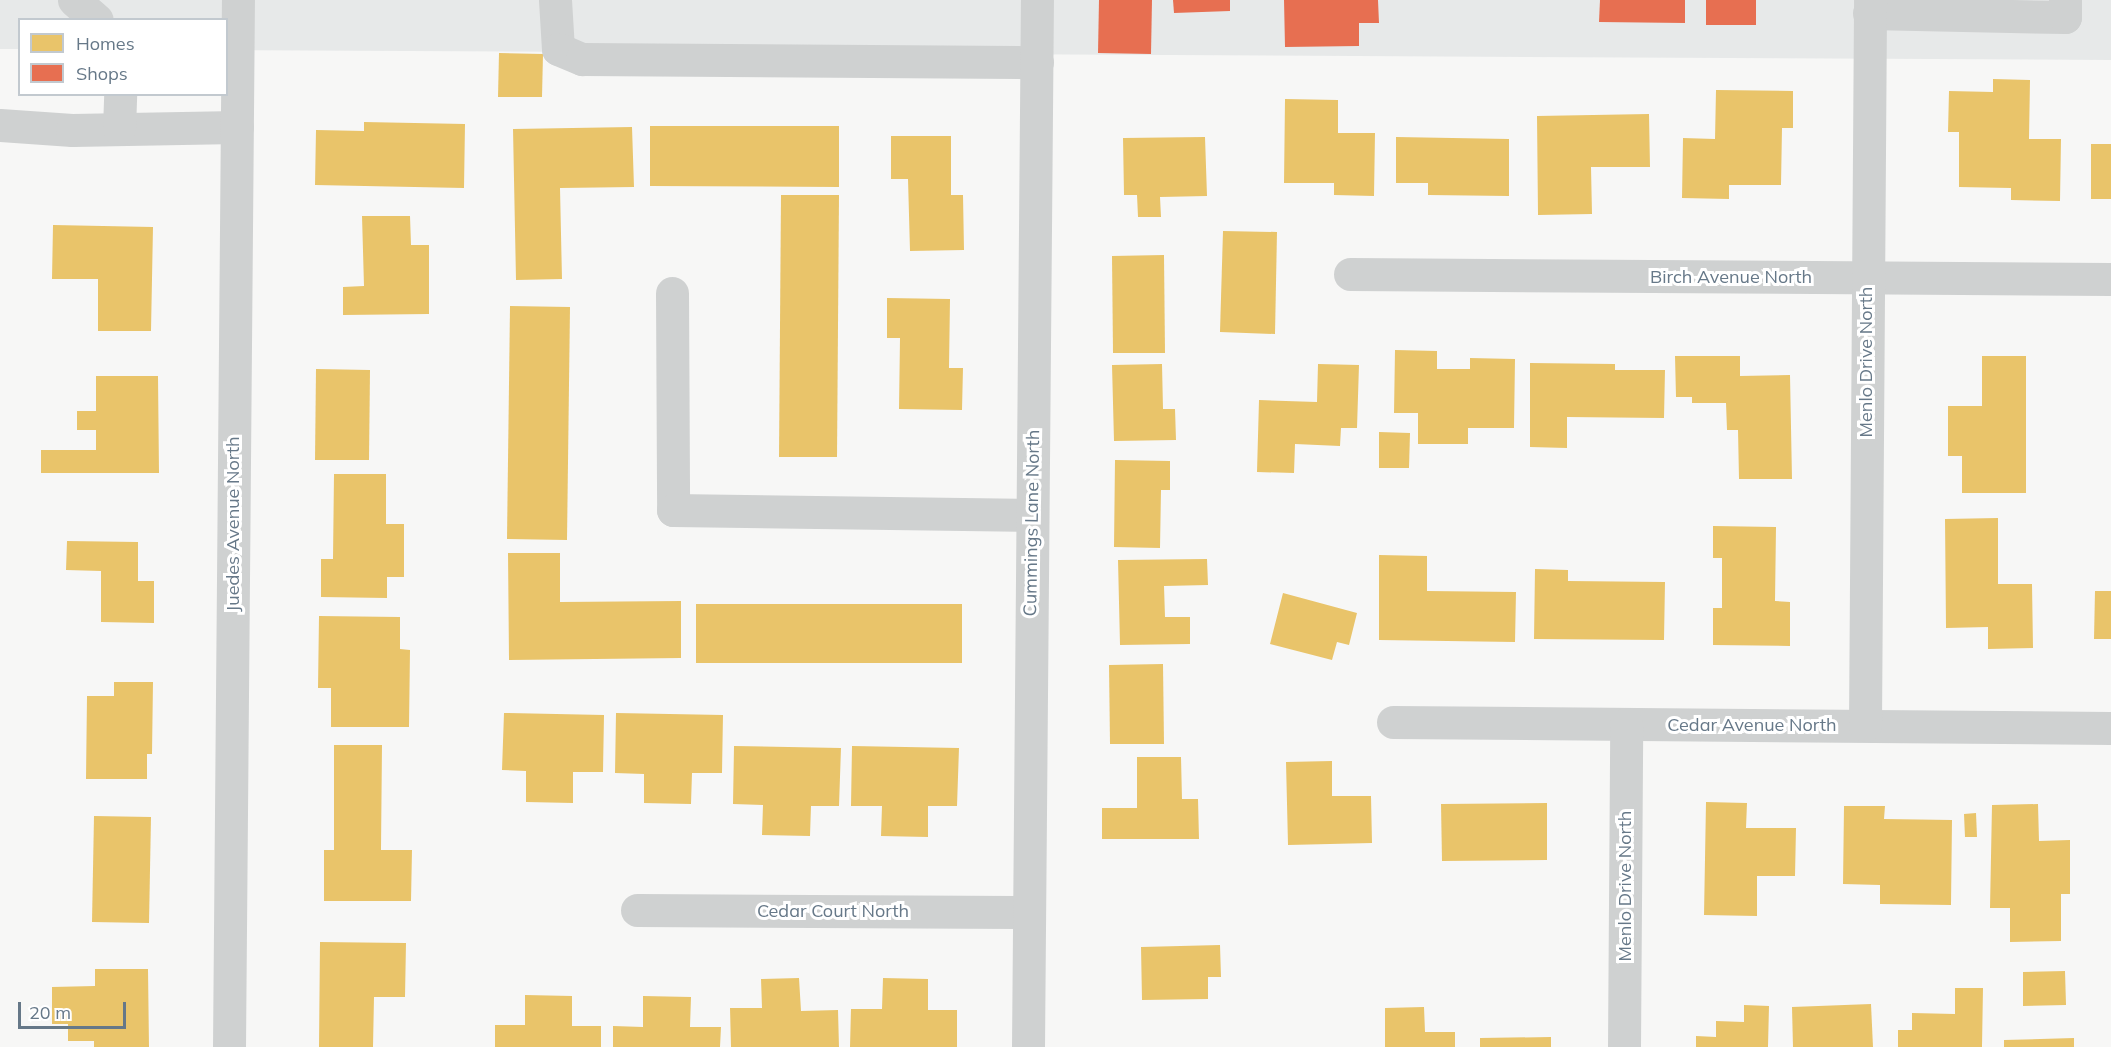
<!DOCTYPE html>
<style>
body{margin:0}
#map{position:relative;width:2111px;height:1047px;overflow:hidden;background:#f7f7f6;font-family:Mulish,sans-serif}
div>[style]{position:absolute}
.built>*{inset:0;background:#e7e9e9}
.homes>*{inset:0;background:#e9c46a}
.shops>*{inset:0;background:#e76f51}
.minor>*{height:33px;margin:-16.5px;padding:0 16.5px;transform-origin:16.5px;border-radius:16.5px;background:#cfd1d1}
span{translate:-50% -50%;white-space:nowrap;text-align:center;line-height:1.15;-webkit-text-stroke:6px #fff;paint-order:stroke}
.street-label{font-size:18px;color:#667888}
.legend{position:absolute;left:18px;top:18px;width:210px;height:78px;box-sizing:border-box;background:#fff;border:2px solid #c2c9cf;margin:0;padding:8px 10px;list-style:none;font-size:18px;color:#667888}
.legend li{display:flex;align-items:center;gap:12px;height:30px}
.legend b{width:30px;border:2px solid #c2c9cf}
.scale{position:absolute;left:18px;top:1002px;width:108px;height:27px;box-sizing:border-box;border:3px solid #667888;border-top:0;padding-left:8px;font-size:18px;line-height:21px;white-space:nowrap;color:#667888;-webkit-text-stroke:4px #fff;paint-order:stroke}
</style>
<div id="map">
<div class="built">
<i style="clip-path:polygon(0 0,2111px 0,2111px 60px,227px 50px,226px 20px,20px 20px,19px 49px,0 49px)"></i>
</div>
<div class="homes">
<i style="clip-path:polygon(499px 53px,543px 54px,542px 97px,498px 97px)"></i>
<i style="clip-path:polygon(1993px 79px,2030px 80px,2029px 139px,2061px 139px,2060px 201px,2011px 200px,2011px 188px,1959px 187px,1959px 132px,1948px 132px,1949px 91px,1993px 92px)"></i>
<i style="clip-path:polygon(1716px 90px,1793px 91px,1793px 128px,1782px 128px,1781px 185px,1729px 185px,1729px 199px,1682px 198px,1683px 138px,1715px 139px)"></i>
<i style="clip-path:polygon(1285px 99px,1338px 100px,1338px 133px,1375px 133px,1374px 196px,1334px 195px,1334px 183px,1284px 183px)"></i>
<i style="clip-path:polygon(1649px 114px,1650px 167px,1591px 167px,1592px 214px,1538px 215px,1537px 116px)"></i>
<i style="clip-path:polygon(364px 122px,465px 124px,464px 188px,315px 185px,316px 130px,364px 131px)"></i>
<i style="clip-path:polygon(650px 126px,839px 126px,839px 187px,650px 186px)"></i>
<i style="clip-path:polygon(632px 127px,634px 187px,560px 188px,562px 279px,516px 280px,513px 129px)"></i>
<i style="clip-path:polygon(891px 136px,951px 136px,951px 195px,963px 195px,964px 250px,910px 251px,908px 179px,891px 179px)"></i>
<i style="clip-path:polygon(1205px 137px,1207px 196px,1160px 197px,1161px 217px,1138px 217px,1137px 195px,1124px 195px,1123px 138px)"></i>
<i style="clip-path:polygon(1396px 137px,1509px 139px,1509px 196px,1428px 195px,1428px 183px,1396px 183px)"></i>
<i style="clip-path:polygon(2091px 144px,2111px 144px,2111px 199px,2091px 199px)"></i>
<i style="clip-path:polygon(781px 195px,839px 195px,837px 457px,779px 457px)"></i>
<i style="clip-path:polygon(362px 216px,410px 216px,411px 245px,429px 245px,429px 314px,343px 315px,343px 287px,364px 286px)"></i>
<i style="clip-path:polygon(53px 225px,153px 227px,151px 331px,98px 331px,98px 279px,52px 279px)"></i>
<i style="clip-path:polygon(1223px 231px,1277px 232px,1275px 334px,1220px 332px)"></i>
<i style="clip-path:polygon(1164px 255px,1165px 353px,1113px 353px,1112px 256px)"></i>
<i style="clip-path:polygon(887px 298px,950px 299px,949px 368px,963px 368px,962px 410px,899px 409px,900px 338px,887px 338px)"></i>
<i style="clip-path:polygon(510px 306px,570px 307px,567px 540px,507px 539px)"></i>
<i style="clip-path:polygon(1395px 350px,1437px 351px,1437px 369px,1470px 369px,1470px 358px,1515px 359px,1514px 428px,1468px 428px,1468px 444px,1418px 444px,1418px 413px,1394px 413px)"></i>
<i style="clip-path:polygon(1675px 356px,1740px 356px,1740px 376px,1790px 375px,1792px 479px,1739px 479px,1738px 430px,1727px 430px,1726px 403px,1692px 403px,1692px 397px,1676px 397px)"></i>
<i style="clip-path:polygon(1982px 356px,2026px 356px,2026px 493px,1962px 493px,1962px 456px,1948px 456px,1948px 406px,1982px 406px)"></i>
<i style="clip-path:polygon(1530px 363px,1615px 364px,1615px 370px,1665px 370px,1664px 418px,1567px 417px,1567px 448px,1530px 447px)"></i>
<i style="clip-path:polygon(1162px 364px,1163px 409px,1175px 409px,1176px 440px,1114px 441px,1112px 365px)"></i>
<i style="clip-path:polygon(1318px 364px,1359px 365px,1357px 428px,1341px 428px,1340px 446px,1295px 444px,1294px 473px,1257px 472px,1259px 400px,1317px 402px)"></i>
<i style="clip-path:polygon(316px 369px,370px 370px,369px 460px,315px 460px)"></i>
<i style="clip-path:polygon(96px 376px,158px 376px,159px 473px,41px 473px,41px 450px,96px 450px,96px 430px,77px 430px,77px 411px,96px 411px)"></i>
<i style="clip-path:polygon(1379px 432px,1410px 433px,1409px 468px,1379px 468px)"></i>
<i style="clip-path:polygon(1115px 460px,1170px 461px,1170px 490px,1161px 490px,1160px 548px,1114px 547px)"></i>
<i style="clip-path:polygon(334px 474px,386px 474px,386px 524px,404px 524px,404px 577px,387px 577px,387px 598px,321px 597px,321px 559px,333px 559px)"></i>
<i style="clip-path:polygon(1998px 518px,1998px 584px,2032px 584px,2033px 648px,1988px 649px,1988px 627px,1946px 628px,1945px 519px)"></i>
<i style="clip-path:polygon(1713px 526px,1776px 527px,1775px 601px,1790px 602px,1790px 646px,1713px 645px,1713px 608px,1722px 608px,1722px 558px,1713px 558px)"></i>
<i style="clip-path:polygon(67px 541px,138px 542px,138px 581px,154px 581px,154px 623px,101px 622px,101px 571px,66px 570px)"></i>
<i style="clip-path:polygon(508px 553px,560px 553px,560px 602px,681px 601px,681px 658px,509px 660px)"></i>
<i style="clip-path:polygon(1379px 555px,1427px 556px,1427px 591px,1516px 592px,1515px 642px,1379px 640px)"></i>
<i style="clip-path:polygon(1207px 559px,1208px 585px,1164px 586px,1165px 617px,1190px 617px,1190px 644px,1120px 645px,1118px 560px)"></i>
<i style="clip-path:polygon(1535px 569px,1568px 570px,1568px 581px,1665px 582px,1664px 640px,1534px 639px)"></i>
<i style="clip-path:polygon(2095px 591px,2111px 591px,2111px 639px,2094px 639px)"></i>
<i style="clip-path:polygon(1283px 593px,1357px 613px,1349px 645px,1337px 642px,1332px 660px,1270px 644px)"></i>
<i style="clip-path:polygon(696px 604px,962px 604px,962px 663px,696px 663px)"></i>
<i style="clip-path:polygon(319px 616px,400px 617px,400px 649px,410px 650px,409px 727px,331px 727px,331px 688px,318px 688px)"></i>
<i style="clip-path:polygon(1163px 664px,1164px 744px,1110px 744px,1109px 665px)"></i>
<i style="clip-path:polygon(114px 682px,153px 682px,152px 754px,147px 754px,147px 779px,86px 779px,87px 696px,114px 696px)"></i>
<i style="clip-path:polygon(504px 713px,604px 715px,603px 772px,573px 772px,573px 803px,526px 802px,526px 771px,502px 770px)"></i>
<i style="clip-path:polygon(616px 713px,723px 715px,722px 773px,692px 773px,691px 804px,644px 803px,644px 774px,615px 773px)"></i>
<i style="clip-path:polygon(334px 745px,382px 745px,381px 850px,412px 850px,411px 901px,324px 901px,324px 850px,334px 850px)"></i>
<i style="clip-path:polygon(734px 746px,841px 748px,839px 806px,811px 806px,810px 836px,762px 835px,763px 805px,733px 804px)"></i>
<i style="clip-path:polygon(852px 746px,959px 748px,957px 806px,928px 806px,928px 837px,881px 836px,882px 806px,851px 806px)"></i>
<i style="clip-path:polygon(1137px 757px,1181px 757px,1182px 799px,1198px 799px,1199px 839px,1102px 839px,1102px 808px,1137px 808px)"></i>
<i style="clip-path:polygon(1332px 761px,1332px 796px,1371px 796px,1372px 843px,1288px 845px,1286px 762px)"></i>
<i style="clip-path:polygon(1706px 802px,1747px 803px,1746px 828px,1796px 828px,1795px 876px,1757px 876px,1757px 916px,1704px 915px)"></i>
<i style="clip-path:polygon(1547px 803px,1547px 860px,1442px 861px,1441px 804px)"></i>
<i style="clip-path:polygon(2038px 804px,2039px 841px,2070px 840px,2070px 894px,2061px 894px,2061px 941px,2010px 942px,2010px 908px,1990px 908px,1992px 805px)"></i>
<i style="clip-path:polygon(1844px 806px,1885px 806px,1884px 819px,1952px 820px,1951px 905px,1880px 904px,1880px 885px,1843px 884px)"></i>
<i style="clip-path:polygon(1976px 813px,1977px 837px,1965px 837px,1964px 814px)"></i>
<i style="clip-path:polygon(94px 816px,151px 817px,149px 923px,92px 922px)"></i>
<i style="clip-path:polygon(320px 942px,406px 943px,405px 997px,374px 997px,373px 1047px,319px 1047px)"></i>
<i style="clip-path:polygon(1220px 945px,1221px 977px,1208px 977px,1208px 999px,1142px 1000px,1141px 947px)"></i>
<i style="clip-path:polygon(95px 969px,148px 969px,149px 1047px,94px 1047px,94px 1041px,68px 1041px,68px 1024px,52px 1024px,52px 987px,95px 986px)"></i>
<i style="clip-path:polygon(2065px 971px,2066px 1005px,2023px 1006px,2023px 972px)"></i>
<i style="clip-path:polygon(799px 978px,801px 1011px,838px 1010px,839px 1047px,731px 1047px,730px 1008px,762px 1008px,761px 979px)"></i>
<i style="clip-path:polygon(883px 978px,928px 979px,928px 1010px,957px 1010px,957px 1047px,850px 1047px,851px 1009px,882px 1009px)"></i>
<i style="clip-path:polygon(1955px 988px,1983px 988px,1982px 1047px,1898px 1047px,1898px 1030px,1912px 1030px,1912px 1013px,1955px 1014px)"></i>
<i style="clip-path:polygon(525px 995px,572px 996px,572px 1026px,601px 1026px,601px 1047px,495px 1047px,495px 1025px,525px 1025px)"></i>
<i style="clip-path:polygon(643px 996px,691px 997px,690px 1027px,721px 1027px,720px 1047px,613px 1047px,613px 1026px,643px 1027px)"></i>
<i style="clip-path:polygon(1871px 1004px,1873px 1047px,1793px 1047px,1792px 1007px)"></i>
<i style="clip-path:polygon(1744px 1005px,1769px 1006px,1768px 1047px,1696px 1047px,1696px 1036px,1716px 1037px,1716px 1021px,1744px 1022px)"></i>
<i style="clip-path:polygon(1424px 1007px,1425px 1032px,1455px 1032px,1455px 1047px,1385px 1047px,1385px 1008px)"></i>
<i style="clip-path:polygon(1551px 1037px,1551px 1047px,1480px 1047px,1480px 1038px)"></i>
<i style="clip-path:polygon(2074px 1038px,2074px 1047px,2004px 1047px,2004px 1040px)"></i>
</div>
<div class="shops">
<i style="clip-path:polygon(1099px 0,1152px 0,1151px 54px,1098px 53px)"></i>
<i style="clip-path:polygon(1173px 0,1230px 0,1230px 11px,1174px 13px)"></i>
<i style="clip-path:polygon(1284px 0,1378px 0,1379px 23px,1359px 23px,1359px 46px,1285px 47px)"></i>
<i style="clip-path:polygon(1600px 0,1685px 0,1685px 23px,1599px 22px)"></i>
<i style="clip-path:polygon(1706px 0,1756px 0,1756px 25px,1706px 25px)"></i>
</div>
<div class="minor">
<i style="left:74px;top:0;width:30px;rotate:41deg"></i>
<i style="left:555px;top:0;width:49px;rotate:86.5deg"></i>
<i style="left:558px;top:49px;width:26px;rotate:23deg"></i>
<i style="left:582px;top:59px;width:455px;rotate:0.4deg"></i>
<i style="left:1869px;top:13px;width:196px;rotate:1.2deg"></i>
<i style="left:2065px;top:17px;width:17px;rotate:-90deg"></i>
<i style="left:0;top:125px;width:72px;rotate:4deg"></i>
<i style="left:72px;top:130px;width:165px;rotate:-1deg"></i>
<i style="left:119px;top:129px;width:35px;rotate:-88deg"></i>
<i style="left:1350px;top:274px;width:761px;rotate:0.38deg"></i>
<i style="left:672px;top:293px;width:217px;rotate:89.7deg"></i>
<i style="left:673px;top:510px;width:359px;rotate:0.8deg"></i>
<i style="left:1393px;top:722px;width:718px;rotate:0.48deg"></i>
<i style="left:1865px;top:725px;width:725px;rotate:-89.6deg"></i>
<i style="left:637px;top:910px;width:391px;rotate:0.3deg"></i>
<i style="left:229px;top:1047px;width:1047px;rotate:-89.51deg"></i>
<i style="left:1028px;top:1047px;width:1047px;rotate:-89.51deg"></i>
<i style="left:1624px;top:1047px;width:323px;rotate:-89.6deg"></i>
</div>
<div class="street-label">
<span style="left:1731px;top:277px">Birch Avenue North</span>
<span style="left:1866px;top:362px;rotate:-90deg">Menlo Drive North</span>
<span style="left:1032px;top:523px;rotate:-89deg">Cummings Lane North</span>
<span style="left:233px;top:524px;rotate:-90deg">Juedes Avenue North</span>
<span style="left:1752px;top:725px">Cedar Avenue North</span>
<span style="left:1625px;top:886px;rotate:-90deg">Menlo Drive North</span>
<span style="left:833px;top:911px">Cedar Court North</span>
</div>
<ul class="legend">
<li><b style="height:16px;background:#e9c46a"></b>Homes</li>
<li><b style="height:16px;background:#e76f51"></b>Shops</li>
</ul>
<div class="scale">20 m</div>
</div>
